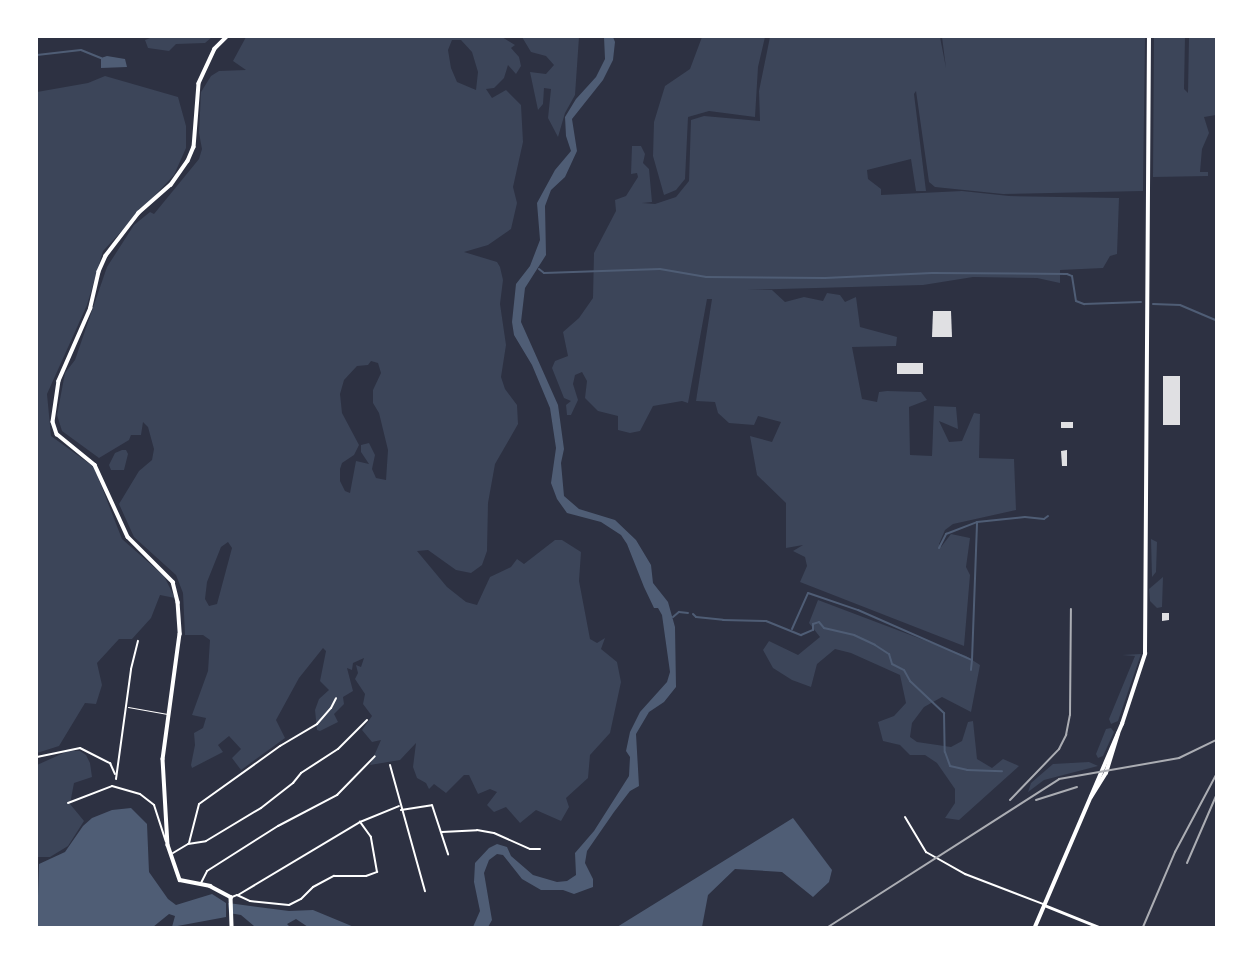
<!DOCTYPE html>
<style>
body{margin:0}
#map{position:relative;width:1253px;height:964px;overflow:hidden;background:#2d3142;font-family:"PT Sans",sans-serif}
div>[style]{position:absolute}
.green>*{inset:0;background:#3c4559}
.water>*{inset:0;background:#4f5d75}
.stream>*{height:2px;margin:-1px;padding:0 1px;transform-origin:1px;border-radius:1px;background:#4f5d75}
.building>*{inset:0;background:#e0e0e3}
.service>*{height:1px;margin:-0.5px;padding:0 0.5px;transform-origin:0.5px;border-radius:0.5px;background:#fff}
.minor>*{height:2px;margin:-1px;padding:0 1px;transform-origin:1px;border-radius:1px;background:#fff}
.tertiary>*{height:2.5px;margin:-1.25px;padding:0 1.25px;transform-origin:1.25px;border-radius:1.25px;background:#fff}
.primary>*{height:3.5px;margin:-1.75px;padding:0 1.75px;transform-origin:1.75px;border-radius:1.75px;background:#fff}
.rail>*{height:2px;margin:-1px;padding:0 1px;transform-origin:1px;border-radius:1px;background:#abadb3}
span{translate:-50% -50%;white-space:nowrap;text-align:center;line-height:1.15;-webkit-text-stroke:5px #fff;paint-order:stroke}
.frame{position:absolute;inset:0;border:38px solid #fff;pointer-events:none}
</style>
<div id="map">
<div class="green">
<i style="clip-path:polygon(153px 37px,212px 37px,205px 43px,176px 44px,169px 51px,148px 48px,145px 40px)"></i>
<i style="clip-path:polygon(evenodd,246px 37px,502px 37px,515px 45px,511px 48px,519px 57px,521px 66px,516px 74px,508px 65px,504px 78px,494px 88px,486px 89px,492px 98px,506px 90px,521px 105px,523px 142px,513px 187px,517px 203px,511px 229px,488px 245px,464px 252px,497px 262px,500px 267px,503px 280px,500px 304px,506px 345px,501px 377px,505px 389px,517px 405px,518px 424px,495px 464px,488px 503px,487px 551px,482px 565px,471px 573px,456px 570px,428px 550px,417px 551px,447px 587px,466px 602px,477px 605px,490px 577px,511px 567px,517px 559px,524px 564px,555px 540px,562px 540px,581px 552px,579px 581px,590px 639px,597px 643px,605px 638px,601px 649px,617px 662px,621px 682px,610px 733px,590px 755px,588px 778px,566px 798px,569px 807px,561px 821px,536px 810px,520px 823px,506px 807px,494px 812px,487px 805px,497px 792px,490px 789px,478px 794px,469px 775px,464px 775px,446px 793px,434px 784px,429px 789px,426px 783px,417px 778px,413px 767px,416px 743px,400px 760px,370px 765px,381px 740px,372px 742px,362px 730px,372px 716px,363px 704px,365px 694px,355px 679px,358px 673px,356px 665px,361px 667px,364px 658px,353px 663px,352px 670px,347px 668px,353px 691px,343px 697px,344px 704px,334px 714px,338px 722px,320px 731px,317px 730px,315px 710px,319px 699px,329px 690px,320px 681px,326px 651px,323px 648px,299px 678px,276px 720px,285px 738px,241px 770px,232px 758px,241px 749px,229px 736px,218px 745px,223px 752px,192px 768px,191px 765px,195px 745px,194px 733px,203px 728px,206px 718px,192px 715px,208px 671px,210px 640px,203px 635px,185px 635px,183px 593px,176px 575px,134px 537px,119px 504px,139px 471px,152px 460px,154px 449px,148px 427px,143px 422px,141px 435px,131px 435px,129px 440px,99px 458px,62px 431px,57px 415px,65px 373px,75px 360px,107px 267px,134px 225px,150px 212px,154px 214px,199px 159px,202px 149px,199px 133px,201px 92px,211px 76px,219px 71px,246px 70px,233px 61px,246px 37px,452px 40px,461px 40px,472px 52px,478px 72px,476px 90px,457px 82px,451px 68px,448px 50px,452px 40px,246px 37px,371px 361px,378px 363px,381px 373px,373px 390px,373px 403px,379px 413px,388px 450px,386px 480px,376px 478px,372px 469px,375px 455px,369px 443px,361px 445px,361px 452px,369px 464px,356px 461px,350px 493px,345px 491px,340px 481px,340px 469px,342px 463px,354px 455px,359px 445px,342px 413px,340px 394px,344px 380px,357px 366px,368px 365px,371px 361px,246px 37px,228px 542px,232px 548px,217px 604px,209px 606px,205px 599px,207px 582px,221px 547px,228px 542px)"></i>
<i style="clip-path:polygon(579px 37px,575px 95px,565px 113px,558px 137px,548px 118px,551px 89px,544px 88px,543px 104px,538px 110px,530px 72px,546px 74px,554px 65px,546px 56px,531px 52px,522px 37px)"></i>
<i style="clip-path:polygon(702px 37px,765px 37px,758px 67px,755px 117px,709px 111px,688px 117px,685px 179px,676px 190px,664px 195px,653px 156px,654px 122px,665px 86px,690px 69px)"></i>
<i style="clip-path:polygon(770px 37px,940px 37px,946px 68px,942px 37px,1145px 37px,1143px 191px,1003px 194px,935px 187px,929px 182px,916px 91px,914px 94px,926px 191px,916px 191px,911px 159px,867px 170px,868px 179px,881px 189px,881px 195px,962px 191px,1009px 196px,1119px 198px,1117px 254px,1110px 256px,1103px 268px,1060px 270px,1060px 283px,1037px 278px,973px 277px,923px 285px,747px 290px,772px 290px,785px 302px,804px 297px,823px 301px,827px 293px,840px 295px,845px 302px,856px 297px,860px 327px,897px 337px,896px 346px,852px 347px,862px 399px,877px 402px,879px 392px,887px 391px,921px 392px,927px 400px,909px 407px,910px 455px,932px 456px,934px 406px,956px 407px,958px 429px,939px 421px,949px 442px,962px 441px,974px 413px,980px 414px,979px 458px,1014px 459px,1016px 510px,953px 524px,945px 530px,939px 544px,941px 547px,951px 534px,970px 538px,966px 567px,970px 575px,964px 646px,800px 582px,807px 566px,805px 557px,793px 551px,803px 545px,786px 548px,786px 503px,757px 475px,750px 436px,772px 442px,781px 422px,758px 416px,754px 425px,729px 423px,718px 413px,715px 402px,696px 401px,712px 299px,707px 299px,688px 403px,682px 401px,653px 406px,640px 431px,630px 433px,618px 430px,618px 416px,598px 411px,585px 398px,587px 381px,582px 372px,575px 375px,573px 384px,578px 400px,571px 415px,567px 415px,566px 405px,571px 401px,564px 398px,552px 368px,555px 361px,568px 356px,563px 332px,579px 318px,593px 298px,594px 253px,616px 211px,615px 200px,626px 196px,638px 177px,637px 173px,631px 174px,632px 146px,641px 146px,645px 154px,643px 163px,649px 169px,652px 202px,642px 203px,655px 204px,676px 197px,689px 181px,691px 120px,704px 116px,760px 121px,759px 91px)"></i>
<i style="clip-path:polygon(1154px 37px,1185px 37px,1184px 89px,1188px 93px,1189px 37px,1216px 37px,1216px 115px,1204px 117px,1209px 133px,1202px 149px,1200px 172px,1208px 172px,1208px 176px,1153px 177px)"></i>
<i style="clip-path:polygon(105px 76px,178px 97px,186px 126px,186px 148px,174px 175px,103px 251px,87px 305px,47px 394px,51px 436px,94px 467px,122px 539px,164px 576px,175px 598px,160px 595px,151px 618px,132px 639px,119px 639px,97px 663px,102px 685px,96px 704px,85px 703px,59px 746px,37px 753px,37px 92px,88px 83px)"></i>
<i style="clip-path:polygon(122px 450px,126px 450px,128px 454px,124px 470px,111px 470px,109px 465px,115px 453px)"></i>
<i style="clip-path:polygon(1151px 539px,1157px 542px,1156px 572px,1152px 577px)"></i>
<i style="clip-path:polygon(1163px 577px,1162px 607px,1157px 608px,1150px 601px,1149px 589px)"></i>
<i style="clip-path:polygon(818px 600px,966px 656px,980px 665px,971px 712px,942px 697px,924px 707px,912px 723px,910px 737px,917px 742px,951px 747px,962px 741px,968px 722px,973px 721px,977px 759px,992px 768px,1003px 759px,1019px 766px,959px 820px,945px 818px,955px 803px,955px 789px,937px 763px,925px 755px,910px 755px,900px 745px,883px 741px,878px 722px,894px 716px,906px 703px,900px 675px,851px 653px,835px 649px,817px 664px,811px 687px,792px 680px,773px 668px,763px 650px,769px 641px,798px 655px,820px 637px,809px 623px)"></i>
<i style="clip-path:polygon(1141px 654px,1118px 721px,1111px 724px,1109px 719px,1135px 656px,1122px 655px)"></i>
<i style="clip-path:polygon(1111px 728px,1114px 732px,1103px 756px,1098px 758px,1096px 754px,1106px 729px)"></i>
<i style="clip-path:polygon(68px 751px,80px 751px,86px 755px,90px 763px,92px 777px,74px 783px,70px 804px,84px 821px,68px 846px,50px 857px,37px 857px,37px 765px)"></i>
<i style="clip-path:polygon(1089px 762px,1098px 766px,1044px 780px,1028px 792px,1031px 783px,1053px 764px)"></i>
</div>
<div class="water">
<i style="clip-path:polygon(604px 37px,613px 37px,615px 42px,613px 60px,603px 80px,572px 119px,577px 151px,565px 177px,551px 190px,545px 206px,546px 255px,525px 288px,521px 322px,558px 405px,564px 449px,561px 463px,564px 496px,579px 509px,615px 520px,636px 540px,651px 565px,653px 583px,668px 602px,675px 627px,676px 687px,664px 702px,649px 712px,636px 734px,639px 786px,630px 791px,614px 812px,587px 851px,585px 863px,593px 879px,593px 887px,574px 894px,563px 890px,541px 890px,522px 879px,503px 855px,497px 854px,489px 860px,484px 873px,492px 920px,488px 927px,473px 927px,480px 911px,474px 882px,475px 863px,489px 848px,497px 844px,507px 847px,511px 856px,533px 875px,557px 882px,567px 881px,576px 875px,575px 853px,594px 831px,629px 776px,630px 757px,626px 751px,630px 732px,640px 712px,667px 682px,670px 672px,662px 615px,658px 608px,654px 608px,644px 587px,627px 544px,621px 535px,601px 522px,567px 513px,557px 499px,551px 483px,556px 448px,550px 408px,532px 365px,514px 335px,512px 322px,516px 284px,530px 266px,540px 240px,537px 203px,555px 170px,571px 151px,566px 136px,565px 117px,576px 99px,596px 77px,605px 59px)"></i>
<i style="clip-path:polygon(107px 56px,125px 59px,127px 67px,101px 68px,101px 58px)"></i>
<i style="clip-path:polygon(131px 808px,147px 824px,149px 872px,168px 899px,176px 905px,212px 894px,226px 903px,226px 917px,172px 927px,175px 916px,169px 914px,153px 927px,37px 927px,39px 864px,65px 852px,83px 826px,92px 818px,112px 810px)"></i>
<i style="clip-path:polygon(793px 818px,832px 870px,829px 882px,813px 897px,782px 872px,735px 869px,708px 895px,702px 927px,617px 927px)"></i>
<i style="clip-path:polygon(228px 903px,289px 911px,313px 910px,354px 927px,308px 927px,296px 919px,287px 924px,290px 927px,254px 926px,241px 915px,229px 913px)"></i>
</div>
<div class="stream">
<i style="left:37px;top:55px;width:44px;rotate:-6.5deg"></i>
<i style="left:81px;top:50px;width:22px;rotate:22deg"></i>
<i style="left:539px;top:269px;width:6px;rotate:39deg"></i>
<i style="left:544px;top:273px;width:116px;rotate:-2deg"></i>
<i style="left:660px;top:269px;width:47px;rotate:9.9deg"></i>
<i style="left:706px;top:277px;width:119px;rotate:0.5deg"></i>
<i style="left:825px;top:278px;width:107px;rotate:-2.7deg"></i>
<i style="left:932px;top:273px;width:135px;rotate:0.4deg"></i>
<i style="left:1067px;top:274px;width:5px;rotate:22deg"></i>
<i style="left:1072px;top:276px;width:25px;rotate:81deg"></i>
<i style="left:1076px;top:301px;width:9px;rotate:21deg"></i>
<i style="left:1084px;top:304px;width:57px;rotate:-2deg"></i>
<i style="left:1153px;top:304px;width:27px;rotate:2deg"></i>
<i style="left:1180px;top:305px;width:39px;rotate:23deg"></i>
<i style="left:939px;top:548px;width:16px;rotate:-63deg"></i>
<i style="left:946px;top:534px;width:33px;rotate:-21deg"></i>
<i style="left:977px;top:522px;width:48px;rotate:-5.9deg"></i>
<i style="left:1025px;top:517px;width:19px;rotate:6deg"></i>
<i style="left:1044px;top:519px;width:5px;rotate:-37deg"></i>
<i style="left:693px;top:614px;width:4px;rotate:45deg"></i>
<i style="left:696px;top:617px;width:27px;rotate:6deg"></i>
<i style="left:723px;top:620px;width:43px;rotate:1.3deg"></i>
<i style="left:766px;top:621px;width:38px;rotate:22deg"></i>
<i style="left:801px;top:635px;width:13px;rotate:-23deg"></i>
<i style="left:813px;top:630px;width:6px;rotate:-90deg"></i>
<i style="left:813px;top:624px;width:6px;rotate:-18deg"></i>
<i style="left:819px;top:622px;width:8px;rotate:50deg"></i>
<i style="left:824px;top:628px;width:31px;rotate:13deg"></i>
<i style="left:854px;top:635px;width:23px;rotate:25deg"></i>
<i style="left:875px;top:645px;width:17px;rotate:33deg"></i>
<i style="left:889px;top:654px;width:10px;rotate:73deg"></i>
<i style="left:892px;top:664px;width:13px;rotate:27deg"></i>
<i style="left:904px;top:670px;width:13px;rotate:61deg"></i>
<i style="left:910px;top:681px;width:47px;rotate:43.3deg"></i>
<i style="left:944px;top:713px;width:39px;rotate:89deg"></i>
<i style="left:945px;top:752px;width:15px;rotate:70deg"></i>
<i style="left:950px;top:766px;width:17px;rotate:13deg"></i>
<i style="left:967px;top:770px;width:35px;rotate:2deg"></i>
<i style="left:673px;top:617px;width:8px;rotate:-40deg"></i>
<i style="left:679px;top:612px;width:9px;rotate:6deg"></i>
<i style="left:792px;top:629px;width:39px;rotate:-66deg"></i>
<i style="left:808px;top:593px;width:53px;rotate:18.8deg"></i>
<i style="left:858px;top:610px;width:124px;rotate:23.7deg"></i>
<i style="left:972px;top:660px;width:10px;rotate:96deg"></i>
<i style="left:972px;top:660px;width:138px;rotate:-87.9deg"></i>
</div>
<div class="building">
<i style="clip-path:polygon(933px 311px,951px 311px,952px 337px,932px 337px)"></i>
<i style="clip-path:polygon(897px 363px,923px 363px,923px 374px,897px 374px)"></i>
<i style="clip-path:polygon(1163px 376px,1180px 376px,1180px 425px,1163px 425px)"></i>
<i style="clip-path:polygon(1061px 422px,1073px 422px,1073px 428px,1061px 428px)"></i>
<i style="clip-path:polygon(1067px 450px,1067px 466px,1062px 466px,1061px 451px)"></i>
<i style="clip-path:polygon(1162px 613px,1169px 613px,1169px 620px,1162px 621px)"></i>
</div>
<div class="service">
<i style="left:128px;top:707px;width:40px;rotate:10deg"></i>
</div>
<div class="minor">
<i style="left:37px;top:757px;width:44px;rotate:-11.8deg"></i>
<i style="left:80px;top:748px;width:34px;rotate:27deg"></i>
<i style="left:110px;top:763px;width:12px;rotate:66deg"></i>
<i style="left:390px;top:765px;width:131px;rotate:74.5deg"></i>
<i style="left:116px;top:779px;width:111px;rotate:-82.2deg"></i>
<i style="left:131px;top:669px;width:29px;rotate:-76deg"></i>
<i style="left:68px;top:803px;width:47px;rotate:-21.1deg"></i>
<i style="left:112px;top:786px;width:29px;rotate:16deg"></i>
<i style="left:140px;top:794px;width:18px;rotate:38deg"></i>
<i style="left:154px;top:805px;width:38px;rotate:72deg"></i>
<i style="left:401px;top:810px;width:31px;rotate:-9deg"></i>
<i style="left:432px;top:805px;width:52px;rotate:71.9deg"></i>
<i style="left:905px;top:817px;width:41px;rotate:59deg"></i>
<i style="left:926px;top:852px;width:45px;rotate:29.4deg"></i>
<i style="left:965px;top:874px;width:84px;rotate:21deg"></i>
<i style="left:442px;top:832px;width:35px;rotate:-3deg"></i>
<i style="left:477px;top:830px;width:17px;rotate:10deg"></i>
<i style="left:494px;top:833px;width:39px;rotate:24deg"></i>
<i style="left:530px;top:849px;width:10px"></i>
<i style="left:189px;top:843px;width:40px;rotate:-75.6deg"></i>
<i style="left:199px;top:804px;width:100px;rotate:-35.6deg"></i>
<i style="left:280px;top:746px;width:43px;rotate:-30.7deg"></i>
<i style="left:317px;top:724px;width:21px;rotate:-49deg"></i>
<i style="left:331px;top:708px;width:11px;rotate:-63deg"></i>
<i style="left:173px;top:853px;width:17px;rotate:-31deg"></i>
<i style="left:188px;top:844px;width:18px;rotate:-9deg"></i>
<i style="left:206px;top:841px;width:64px;rotate:-31deg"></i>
<i style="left:261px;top:808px;width:41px;rotate:-38deg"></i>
<i style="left:293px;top:783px;width:13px;rotate:-51deg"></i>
<i style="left:301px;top:773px;width:44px;rotate:-33deg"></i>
<i style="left:338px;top:749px;width:41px;rotate:-45deg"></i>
<i style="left:201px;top:883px;width:13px;rotate:-63deg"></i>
<i style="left:207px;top:871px;width:84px;rotate:-32.4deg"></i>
<i style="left:278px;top:826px;width:67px;rotate:-27.7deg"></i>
<i style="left:337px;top:795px;width:54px;rotate:-45.7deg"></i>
<i style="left:238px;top:895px;width:142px;rotate:-30.9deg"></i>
<i style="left:360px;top:822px;width:42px;rotate:-22.3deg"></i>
<i style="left:232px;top:897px;width:5px;rotate:-22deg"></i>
<i style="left:237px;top:895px;width:14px;rotate:25deg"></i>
<i style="left:250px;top:901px;width:39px;rotate:6deg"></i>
<i style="left:289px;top:905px;width:13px;rotate:-27deg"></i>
<i style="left:301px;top:899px;width:17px;rotate:-45deg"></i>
<i style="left:313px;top:887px;width:24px;rotate:-28deg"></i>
<i style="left:334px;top:876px;width:32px"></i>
<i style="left:366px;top:876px;width:12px;rotate:-20deg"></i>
<i style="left:377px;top:872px;width:36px;rotate:-100deg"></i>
<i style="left:371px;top:837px;width:19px;rotate:-126deg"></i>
</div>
<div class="tertiary">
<i style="left:1044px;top:905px;width:59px;rotate:21.8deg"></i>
</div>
<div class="primary">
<i style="left:227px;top:37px;width:17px;rotate:135deg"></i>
<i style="left:215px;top:49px;width:38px;rotate:115deg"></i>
<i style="left:199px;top:84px;width:63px;rotate:94.5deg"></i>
<i style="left:194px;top:147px;width:15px;rotate:113deg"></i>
<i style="left:188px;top:161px;width:29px;rotate:125deg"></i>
<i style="left:171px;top:185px;width:43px;rotate:138.8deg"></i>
<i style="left:139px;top:213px;width:54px;rotate:127.5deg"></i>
<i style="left:106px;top:256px;width:17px;rotate:114deg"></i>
<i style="left:99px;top:272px;width:37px;rotate:103deg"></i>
<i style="left:91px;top:308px;width:80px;rotate:113.7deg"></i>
<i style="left:59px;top:381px;width:41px;rotate:98.3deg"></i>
<i style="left:53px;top:422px;width:13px;rotate:72deg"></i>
<i style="left:57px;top:434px;width:49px;rotate:39.2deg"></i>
<i style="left:95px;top:465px;width:79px;rotate:65.4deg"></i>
<i style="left:128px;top:537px;width:64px;rotate:45deg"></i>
<i style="left:173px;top:582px;width:21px;rotate:76deg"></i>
<i style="left:178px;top:602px;width:32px;rotate:86deg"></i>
<i style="left:180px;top:634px;width:126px;rotate:97.7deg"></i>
<i style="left:163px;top:759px;width:86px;rotate:86.7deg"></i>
<i style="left:168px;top:845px;width:37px;rotate:71deg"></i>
<i style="left:180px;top:880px;width:31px;rotate:11deg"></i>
<i style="left:210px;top:886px;width:24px;rotate:28deg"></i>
<i style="left:231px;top:897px;width:30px;rotate:88deg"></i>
<i style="left:1091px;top:797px;width:28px;rotate:-58deg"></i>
<i style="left:1106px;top:773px;width:41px;rotate:-72.9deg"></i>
<i style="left:1035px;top:927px;width:221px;rotate:-66.8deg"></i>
<i style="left:1122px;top:724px;width:74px;rotate:-71.8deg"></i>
<i style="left:1145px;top:654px;width:617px;rotate:-89.63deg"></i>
</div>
<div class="rail">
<i style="left:1010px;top:800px;width:71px;rotate:-46.1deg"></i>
<i style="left:1059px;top:749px;width:16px;rotate:-63deg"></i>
<i style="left:1066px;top:735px;width:20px;rotate:-79deg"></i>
<i style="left:1070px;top:715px;width:106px;rotate:-89.5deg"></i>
<i style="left:1036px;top:800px;width:43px;rotate:-17.6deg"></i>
<i style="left:1187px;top:863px;width:73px;rotate:-66.6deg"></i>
<i style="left:828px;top:927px;width:274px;rotate:-32.6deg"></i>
<i style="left:1059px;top:779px;width:122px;rotate:-9.9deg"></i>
<i style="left:1179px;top:758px;width:41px;rotate:-25.9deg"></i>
<i style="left:1143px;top:927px;width:82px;rotate:-66.9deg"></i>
<i style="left:1175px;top:852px;width:87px;rotate:-62deg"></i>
</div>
<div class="frame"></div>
</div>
